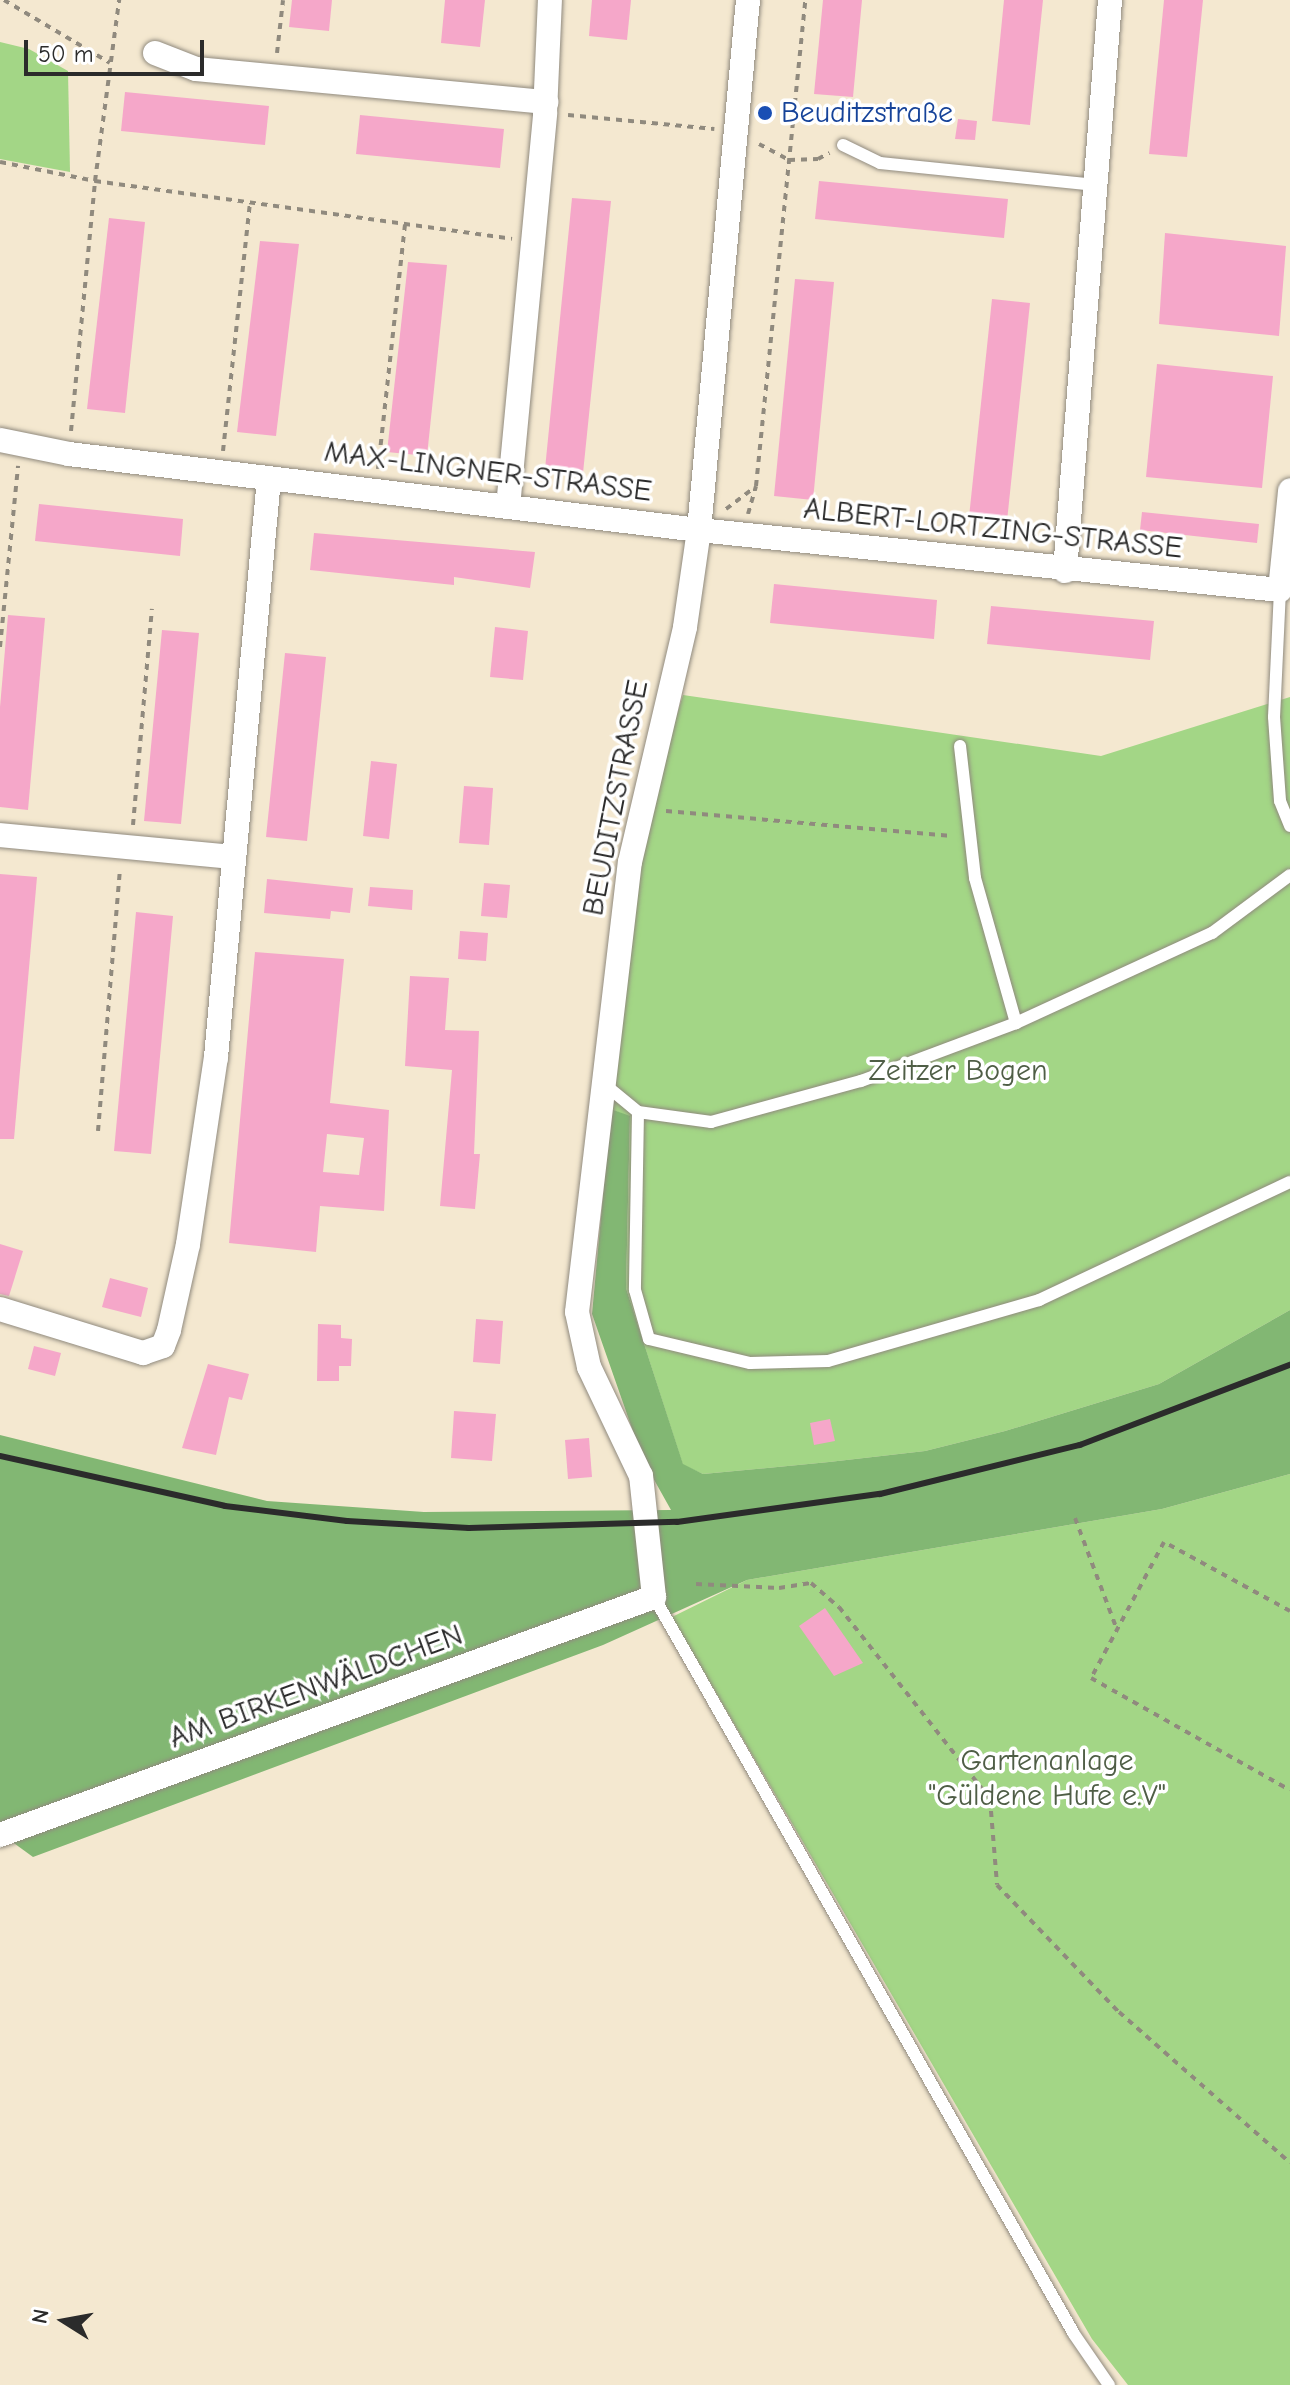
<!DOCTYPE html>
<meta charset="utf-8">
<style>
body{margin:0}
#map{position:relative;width:1290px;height:2385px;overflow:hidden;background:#f4e8d0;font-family:"Comic Neue",sans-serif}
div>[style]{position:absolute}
.green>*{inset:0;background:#a3d686}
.forest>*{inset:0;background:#82b773}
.building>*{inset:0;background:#f5a7c9}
.path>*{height:4px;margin-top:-2px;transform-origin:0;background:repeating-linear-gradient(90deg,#908a7e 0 6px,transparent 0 12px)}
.roads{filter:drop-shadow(0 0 2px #908a7e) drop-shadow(0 0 2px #908a7e)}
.service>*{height:12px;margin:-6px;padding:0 6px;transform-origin:6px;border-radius:6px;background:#fff}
.minor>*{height:24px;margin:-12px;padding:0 12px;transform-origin:12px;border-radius:12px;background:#fff}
.rail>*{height:6px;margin:-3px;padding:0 3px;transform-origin:3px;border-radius:3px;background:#2b2b2b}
.dots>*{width:22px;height:22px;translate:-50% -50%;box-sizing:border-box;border:4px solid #fff;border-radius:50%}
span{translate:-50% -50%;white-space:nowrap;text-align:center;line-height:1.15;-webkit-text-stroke:7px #fff;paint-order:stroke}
.transit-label{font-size:30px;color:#164399}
.left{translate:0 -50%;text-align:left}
.street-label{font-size:30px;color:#2b2b2b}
.park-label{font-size:30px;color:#4f5e46}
.north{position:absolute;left:24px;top:2281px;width:80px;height:80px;-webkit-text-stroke:6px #fff;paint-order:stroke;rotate:281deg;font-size:22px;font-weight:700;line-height:32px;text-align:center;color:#2b2b2b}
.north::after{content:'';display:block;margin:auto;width:28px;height:36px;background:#2b2b2b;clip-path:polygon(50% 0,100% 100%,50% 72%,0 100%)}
.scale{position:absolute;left:24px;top:40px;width:180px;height:36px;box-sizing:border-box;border:4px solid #2b2b2b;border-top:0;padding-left:10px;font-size:24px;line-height:28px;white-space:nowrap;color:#2b2b2b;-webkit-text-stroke:6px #fff;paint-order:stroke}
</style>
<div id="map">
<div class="green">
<i style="clip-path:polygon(0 42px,29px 49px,68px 71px,70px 172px,0 159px)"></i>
<i style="clip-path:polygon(683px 695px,1101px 756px,1290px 697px,1290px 1310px,1159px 1384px,1005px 1431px,925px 1451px,829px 1462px,703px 1474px,683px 1465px,626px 1288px,630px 1117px,611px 1109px,648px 809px)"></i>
<i style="clip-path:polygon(1290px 1474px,1290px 2385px,1128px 2385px,1092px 2339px,672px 1617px,747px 1580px,1162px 1509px)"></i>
</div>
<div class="forest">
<i style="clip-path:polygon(611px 1109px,630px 1116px,626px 1288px,683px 1464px,703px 1474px,829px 1462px,925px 1451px,1005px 1431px,1159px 1384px,1290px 1310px,1290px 1474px,1162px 1509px,747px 1580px,603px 1645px,33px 1857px,0 1833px,0 1435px,267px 1501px,424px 1512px,671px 1510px,643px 1460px,592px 1314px)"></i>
</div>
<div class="building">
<i style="clip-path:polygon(292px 0,332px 0,329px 31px,289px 27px)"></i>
<i style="clip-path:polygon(445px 0,485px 0,480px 47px,441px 43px)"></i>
<i style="clip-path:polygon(592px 0,631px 0,627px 40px,589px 36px)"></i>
<i style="clip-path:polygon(823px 0,862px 0,853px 97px,814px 94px)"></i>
<i style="clip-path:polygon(1004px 0,1043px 0,1030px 125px,992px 121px)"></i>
<i style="clip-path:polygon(1164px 0,1203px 0,1187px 157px,1149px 154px)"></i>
<i style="clip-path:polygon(125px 92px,269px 106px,265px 145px,121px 131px)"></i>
<i style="clip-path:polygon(360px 115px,504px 129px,500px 168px,356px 154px)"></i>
<i style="clip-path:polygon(958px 119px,977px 121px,975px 140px,955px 139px)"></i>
<i style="clip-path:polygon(819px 181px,1008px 199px,1004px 238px,815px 219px)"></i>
<i style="clip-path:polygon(572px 198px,611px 201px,583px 473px,545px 469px)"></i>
<i style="clip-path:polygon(109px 218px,145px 222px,125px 413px,87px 409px)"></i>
<i style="clip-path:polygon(1165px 233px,1286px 246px,1279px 336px,1159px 324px)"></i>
<i style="clip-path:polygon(260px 241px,299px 244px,276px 436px,237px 432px)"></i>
<i style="clip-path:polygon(408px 262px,447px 265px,427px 456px,387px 452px)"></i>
<i style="clip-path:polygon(795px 279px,834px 282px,813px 500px,774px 496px)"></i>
<i style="clip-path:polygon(992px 299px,1030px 303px,1007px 521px,969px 517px)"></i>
<i style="clip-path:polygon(1157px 364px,1273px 376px,1262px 488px,1146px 477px)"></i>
<i style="clip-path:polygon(39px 504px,183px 519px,180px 556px,35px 541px)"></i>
<i style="clip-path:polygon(1142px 512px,1259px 524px,1257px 543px,1140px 530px)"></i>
<i style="clip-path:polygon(314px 533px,535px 552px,530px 588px,454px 577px,454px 585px,310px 570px)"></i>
<i style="clip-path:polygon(774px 584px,937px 600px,934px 639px,770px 623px)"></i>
<i style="clip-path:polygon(991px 606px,1154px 621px,1150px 660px,987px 644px)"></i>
<i style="clip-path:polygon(8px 615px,45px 618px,28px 810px,0 807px,0 707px)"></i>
<i style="clip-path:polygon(495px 627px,528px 631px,523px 680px,490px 677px)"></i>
<i style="clip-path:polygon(162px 630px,199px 633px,181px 824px,144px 821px)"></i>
<i style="clip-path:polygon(285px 653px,326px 657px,307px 841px,266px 837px)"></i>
<i style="clip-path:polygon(371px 761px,397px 764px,389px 839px,363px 836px)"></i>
<i style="clip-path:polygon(464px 786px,493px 788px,489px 845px,459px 843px)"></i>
<i style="clip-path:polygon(0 874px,37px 877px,14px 1139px,0 1139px)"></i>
<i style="clip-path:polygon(267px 879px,353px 888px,350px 913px,331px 911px,330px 919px,264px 913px)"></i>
<i style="clip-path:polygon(484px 883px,510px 885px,507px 918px,481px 916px)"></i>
<i style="clip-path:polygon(370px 887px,413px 890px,412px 910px,368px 906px)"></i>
<i style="clip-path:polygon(136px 912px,173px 916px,151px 1154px,114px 1151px)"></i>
<i style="clip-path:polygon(460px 931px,488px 933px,486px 961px,458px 959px)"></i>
<i style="clip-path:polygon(evenodd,255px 952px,344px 959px,330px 1103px,389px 1110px,384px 1211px,320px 1206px,316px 1252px,229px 1243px,255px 952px,327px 1134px,364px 1138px,359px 1175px,323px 1172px,327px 1134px)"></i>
<i style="clip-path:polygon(410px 976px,449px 978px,445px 1030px,479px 1031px,474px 1154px,480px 1154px,475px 1209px,440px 1206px,452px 1070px,405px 1066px)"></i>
<i style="clip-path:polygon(0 1244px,23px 1251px,9px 1296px,0 1294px)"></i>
<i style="clip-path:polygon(110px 1278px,148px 1288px,141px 1317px,102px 1307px)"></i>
<i style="clip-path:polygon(476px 1319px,503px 1321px,500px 1364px,473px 1362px)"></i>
<i style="clip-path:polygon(318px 1324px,341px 1325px,341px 1338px,352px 1339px,351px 1366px,339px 1366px,339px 1381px,317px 1381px)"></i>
<i style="clip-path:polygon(34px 1346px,61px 1353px,55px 1376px,28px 1369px)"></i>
<i style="clip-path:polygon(208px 1364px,249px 1374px,242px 1400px,229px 1397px,216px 1455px,182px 1448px)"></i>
<i style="clip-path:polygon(454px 1411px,496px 1414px,492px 1461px,451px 1458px)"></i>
<i style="clip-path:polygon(830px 1419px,835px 1441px,814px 1445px,810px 1423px)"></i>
<i style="clip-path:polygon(589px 1438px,592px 1477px,568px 1479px,565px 1440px)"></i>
<i style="clip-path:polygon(825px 1608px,863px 1663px,834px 1676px,799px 1626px)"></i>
</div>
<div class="path">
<i style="left:4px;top:0;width:123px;rotate:30.7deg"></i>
<i style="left:277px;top:53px;width:53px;rotate:-83.5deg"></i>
<i style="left:568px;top:115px;width:147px;rotate:5.5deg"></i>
<i style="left:759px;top:144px;width:34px;rotate:28deg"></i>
<i style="left:789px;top:160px;width:29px;rotate:-2deg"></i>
<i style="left:818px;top:159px;width:13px;rotate:-29deg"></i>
<i style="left:0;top:162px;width:97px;rotate:11.3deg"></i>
<i style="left:95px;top:181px;width:183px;rotate:-82.4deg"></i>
<i style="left:71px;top:431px;width:251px;rotate:-84.5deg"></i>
<i style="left:95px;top:181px;width:421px;rotate:7.9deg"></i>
<i style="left:223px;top:451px;width:249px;rotate:-83.8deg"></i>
<i style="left:378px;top:469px;width:246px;rotate:-83.7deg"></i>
<i style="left:726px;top:509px;width:35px;rotate:-37deg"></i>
<i style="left:748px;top:514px;width:29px;rotate:-74deg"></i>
<i style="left:756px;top:486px;width:488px;rotate:-84.2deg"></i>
<i style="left:0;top:647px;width:182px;rotate:-84.3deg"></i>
<i style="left:666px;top:811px;width:287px;rotate:5deg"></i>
<i style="left:133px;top:825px;width:217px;rotate:-85deg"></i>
<i style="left:98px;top:1131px;width:263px;rotate:-85.2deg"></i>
<i style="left:1075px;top:1518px;width:120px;rotate:69.4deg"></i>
<i style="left:696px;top:1584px;width:83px;rotate:2.8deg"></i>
<i style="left:779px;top:1588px;width:32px;rotate:-9deg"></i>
<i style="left:811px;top:1583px;width:37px;rotate:41deg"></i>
<i style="left:839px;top:1607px;width:244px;rotate:51.8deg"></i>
<i style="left:990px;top:1799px;width:86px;rotate:85.3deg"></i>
<i style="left:997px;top:1885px;width:176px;rotate:46.2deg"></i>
<i style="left:1119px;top:2012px;width:228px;rotate:41.4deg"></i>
<i style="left:1290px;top:1611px;width:144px;rotate:-151.3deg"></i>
<i style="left:1164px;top:1542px;width:154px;rotate:118.2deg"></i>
<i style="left:1091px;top:1678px;width:228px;rotate:29.4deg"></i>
</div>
<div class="roads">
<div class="service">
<i style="left:843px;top:145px;width:41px;rotate:25.9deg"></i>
<i style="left:880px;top:163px;width:217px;rotate:5.8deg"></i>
<i style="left:1280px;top:590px;width:127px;rotate:92.7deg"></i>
<i style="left:1274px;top:717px;width:84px;rotate:85.9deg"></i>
<i style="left:1280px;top:801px;width:27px;rotate:68deg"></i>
<i style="left:960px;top:746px;width:133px;rotate:83.5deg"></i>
<i style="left:975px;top:878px;width:151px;rotate:74.2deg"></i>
<i style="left:603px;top:1083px;width:45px;rotate:39.6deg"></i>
<i style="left:638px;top:1112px;width:74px;rotate:7.8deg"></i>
<i style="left:711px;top:1122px;width:156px;rotate:-15.3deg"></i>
<i style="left:861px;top:1081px;width:165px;rotate:-20.5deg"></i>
<i style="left:1016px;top:1023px;width:216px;rotate:-24.7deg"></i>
<i style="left:1212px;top:933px;width:97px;rotate:-36.6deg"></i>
<i style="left:638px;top:1112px;width:178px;rotate:91deg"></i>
<i style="left:635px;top:1290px;width:51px;rotate:74.1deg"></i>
<i style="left:649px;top:1339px;width:104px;rotate:13.4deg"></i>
<i style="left:750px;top:1363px;width:78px;rotate:-1.5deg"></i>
<i style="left:828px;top:1361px;width:220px;rotate:-16.1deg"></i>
<i style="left:1039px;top:1300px;width:277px;rotate:-25.2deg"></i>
<i style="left:654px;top:1597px;width:848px;rotate:60.32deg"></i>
<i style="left:1074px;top:2334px;width:62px;rotate:55.5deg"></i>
</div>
<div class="minor">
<i style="left:155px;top:53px;width:44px;rotate:21.3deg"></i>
<i style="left:196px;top:69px;width:352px;rotate:5.4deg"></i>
<i style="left:0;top:440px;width:70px;rotate:11.5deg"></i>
<i style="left:69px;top:454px;width:635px;rotate:6.88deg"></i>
<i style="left:699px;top:530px;width:584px;rotate:5.9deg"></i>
<i style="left:1280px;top:590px;width:100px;rotate:-84.2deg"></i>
<i style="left:508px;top:507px;width:396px;rotate:-84.6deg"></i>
<i style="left:545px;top:113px;width:113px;rotate:-87.5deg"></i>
<i style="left:1065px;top:571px;width:573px;rotate:-85.49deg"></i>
<i style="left:0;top:835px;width:235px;rotate:5.4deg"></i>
<i style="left:0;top:1309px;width:150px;rotate:17.1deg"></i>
<i style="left:143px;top:1353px;width:21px;rotate:-19deg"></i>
<i style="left:163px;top:1346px;width:17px;rotate:-69deg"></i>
<i style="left:169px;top:1330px;width:88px;rotate:-77.5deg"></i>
<i style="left:188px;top:1244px;width:189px;rotate:-81.5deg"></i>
<i style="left:216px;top:1057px;width:581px;rotate:-84.77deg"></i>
<i style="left:0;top:1835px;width:696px;rotate:-20deg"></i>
<i style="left:654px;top:1597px;width:122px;rotate:-96.1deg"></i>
<i style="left:641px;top:1476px;width:121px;rotate:-115.5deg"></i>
<i style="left:589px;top:1367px;width:56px;rotate:-102.3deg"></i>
<i style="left:577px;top:1312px;width:453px;rotate:-83.3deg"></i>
<i style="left:630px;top:862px;width:241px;rotate:-76.8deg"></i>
<i style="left:685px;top:627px;width:98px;rotate:-81.8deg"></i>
<i style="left:699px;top:530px;width:532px;rotate:-84.72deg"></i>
</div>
</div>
<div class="rail">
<i style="left:0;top:1456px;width:230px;rotate:12.5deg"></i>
<i style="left:225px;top:1506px;width:123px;rotate:7deg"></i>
<i style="left:347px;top:1521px;width:122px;rotate:3.3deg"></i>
<i style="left:469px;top:1528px;width:208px;rotate:-1.7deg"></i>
<i style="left:677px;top:1522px;width:205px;rotate:-7.9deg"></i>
<i style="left:880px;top:1494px;width:206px;rotate:-13.8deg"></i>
<i style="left:1080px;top:1445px;width:225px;rotate:-20.9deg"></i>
</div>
<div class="dots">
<i style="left:765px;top:113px;background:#1a4fb4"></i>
</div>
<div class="transit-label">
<span class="left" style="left:781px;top:113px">Beuditzstraße</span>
</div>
<div class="street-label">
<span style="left:488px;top:472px;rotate:7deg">MAX-LINGNER-STRASSE</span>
<span style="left:993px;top:529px;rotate:6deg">ALBERT-LORTZING-STRASSE</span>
<span style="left:616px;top:798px;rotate:-79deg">BEUDITZSTRASSE</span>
<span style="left:316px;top:1687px;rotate:-20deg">AM BIRKENWÄLDCHEN</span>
</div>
<div class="park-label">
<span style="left:958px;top:1071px">Zeitzer Bogen</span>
<span style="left:1047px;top:1778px">Gartenanlage<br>"Güldene Hufe e.V"</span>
</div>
<div class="north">N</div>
<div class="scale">50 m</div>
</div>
